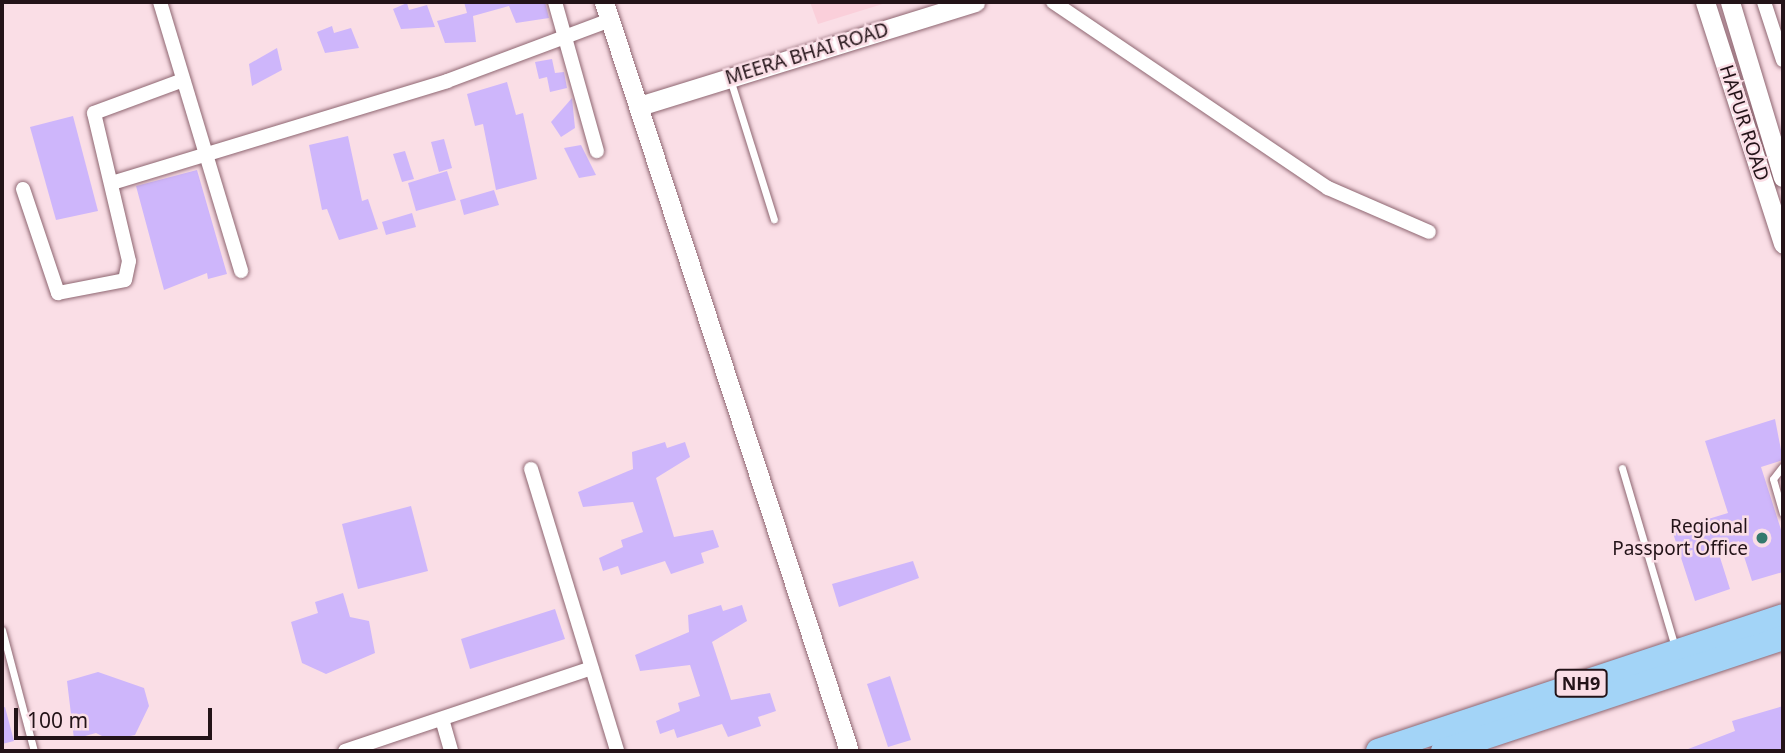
<!DOCTYPE html>
<style>
body{margin:0}
#map{position:relative;width:1785px;height:753px;overflow:hidden;background:#fadee6;font-family:"Noto Sans",sans-serif}
div>[style]{position:absolute}
.built>*{inset:0;background:#facfda}
.building>*{inset:0;background:#ceb6fb}
.roads{filter:drop-shadow(0 0 2px #8e6671) drop-shadow(0 0 2px #8e6671)}
.lane>*{height:7px;margin:-3.5px;padding:0 3.5px;transform-origin:3.5px;border-radius:3.5px;background:#fff}
.street>*{height:14px;margin:-7px;padding:0 7px;transform-origin:7px;border-radius:7px;background:#fff}
.secondary>*{height:19px;margin:-9.5px;padding:0 9.5px;transform-origin:9.5px;border-radius:9.5px;background:#fff}
.highway>*{height:24px;margin:-12px;padding:0 12px;transform-origin:12px;border-radius:12px;background:#a3d4f7}
.dots>*{width:19px;height:19px;translate:-50% -50%;box-sizing:border-box;border:4px solid #fadee6;border-radius:50%}
span{translate:-50% -50%;white-space:nowrap;text-align:center;line-height:1.15;-webkit-text-stroke:5px #fadee6;paint-order:stroke}
.shield-label span{padding:2px 5px;background:#fadee6;border:2px solid;border-radius:5px;-webkit-text-stroke-width:0}
.shield-label{font-size:18px;color:#231318;font-weight:700}
.street-label{font-size:19px;color:#231318}
.poi-label{font-size:19px;color:#231318}
.right{translate:-100% -50%;text-align:right}
.frame{position:absolute;inset:0;border:4px solid #231318;pointer-events:none}
.scale{position:absolute;left:14px;top:708px;width:198px;height:32px;box-sizing:border-box;border:4px solid #231318;border-top:0;padding-left:9px;font-size:21px;line-height:24px;white-space:nowrap;color:#231318;-webkit-text-stroke:5px #fadee6;paint-order:stroke}
</style>
<div id="map">
<div class="built">
<i style="clip-path:polygon(810px 2px,889px 2px,818px 24px)"></i>
</div>
<div class="building">
<i style="clip-path:polygon(464px 2px,545px 2px,549px 18px,516px 23px,509px 6px,473px 16px,476px 42px,445px 43px,437px 21px,467px 13px)"></i>
<i style="clip-path:polygon(407px 3px,409px 10px,427px 5px,435px 27px,401px 29px,393px 9px)"></i>
<i style="clip-path:polygon(332px 26px,334px 33px,351px 28px,359px 48px,325px 53px,317px 32px)"></i>
<i style="clip-path:polygon(277px 48px,282px 70px,252px 86px,249px 64px)"></i>
<i style="clip-path:polygon(552px 59px,555px 73px,564px 72px,567px 88px,550px 92px,547px 77px,539px 79px,535px 62px)"></i>
<i style="clip-path:polygon(507px 82px,516px 115px,523px 113px,537px 179px,496px 190px,483px 124px,475px 126px,467px 94px)"></i>
<i style="clip-path:polygon(572px 98px,575px 128px,561px 137px,551px 122px)"></i>
<i style="clip-path:polygon(73px 116px,98px 211px,56px 220px,30px 127px)"></i>
<i style="clip-path:polygon(348px 136px,362px 201px,368px 199px,378px 229px,339px 240px,327px 209px,322px 210px,309px 145px)"></i>
<i style="clip-path:polygon(444px 139px,452px 168px,439px 172px,431px 142px)"></i>
<i style="clip-path:polygon(581px 145px,596px 175px,579px 178px,564px 148px)"></i>
<i style="clip-path:polygon(405px 151px,414px 179px,402px 182px,393px 154px)"></i>
<i style="clip-path:polygon(197px 170px,227px 274px,208px 279px,207px 273px,164px 290px,136px 186px)"></i>
<i style="clip-path:polygon(447px 171px,456px 200px,416px 211px,408px 183px)"></i>
<i style="clip-path:polygon(494px 190px,499px 205px,464px 215px,460px 200px)"></i>
<i style="clip-path:polygon(412px 213px,416px 227px,386px 235px,382px 222px)"></i>
<i style="clip-path:polygon(1775px 419px,1783px 460px,1761px 467px,1783px 536px,1783px 572px,1752px 581px,1739px 541px,1717px 548px,1730px 589px,1695px 601px,1672px 530px,1728px 513px,1705px 441px)"></i>
<i style="clip-path:polygon(665px 442px,667px 448px,685px 442px,690px 457px,656px 478px,674px 537px,713px 530px,719px 547px,701px 553px,704px 563px,671px 574px,665px 561px,621px 575px,618px 566px,603px 571px,599px 558px,623px 547px,621px 540px,643px 532px,633px 502px,583px 507px,578px 492px,633px 469px,632px 452px)"></i>
<i style="clip-path:polygon(411px 506px,428px 571px,358px 589px,342px 524px)"></i>
<i style="clip-path:polygon(913px 561px,919px 578px,839px 607px,832px 584px)"></i>
<i style="clip-path:polygon(343px 593px,350px 617px,369px 621px,375px 653px,326px 674px,302px 663px,291px 622px,318px 613px,315px 602px)"></i>
<i style="clip-path:polygon(721px 605px,723px 611px,742px 605px,747px 621px,712px 642px,731px 700px,770px 693px,776px 711px,758px 717px,761px 726px,728px 737px,722px 724px,677px 738px,674px 729px,660px 734px,656px 721px,680px 711px,678px 703px,700px 696px,690px 665px,640px 671px,635px 655px,689px 632px,688px 615px)"></i>
<i style="clip-path:polygon(555px 609px,565px 639px,470px 669px,461px 639px)"></i>
<i style="clip-path:polygon(98px 672px,144px 688px,149px 706px,135px 735px,110px 740px,96px 733px,74px 739px,67px 681px)"></i>
<i style="clip-path:polygon(890px 676px,911px 740px,888px 747px,867px 684px)"></i>
<i style="clip-path:polygon(1783px 706px,1783px 751px,1683px 751px,1735px 731px,1732px 721px)"></i>
<i style="clip-path:polygon(5px 707px,14px 741px,2px 744px,2px 708px)"></i>
</div>
<div class="roads">
<div class="lane">
<i style="left:730px;top:79px;width:147px;rotate:72.6deg"></i>
<i style="left:1783px;top:466px;width:16px;rotate:128deg"></i>
<i style="left:1773px;top:479px;width:36px;rotate:74deg"></i>
<i style="left:1622px;top:468px;width:187px;rotate:73.5deg"></i>
<i style="left:2px;top:630px;width:125px;rotate:75.2deg"></i>
</div>
<div class="street">
<i style="left:160px;top:2px;width:281px;rotate:73.2deg"></i>
<i style="left:555px;top:2px;width:155px;rotate:74.3deg"></i>
<i style="left:1053px;top:2px;width:332px;rotate:34.1deg"></i>
<i style="left:1328px;top:188px;width:110px;rotate:23.5deg"></i>
<i style="left:1764px;top:2px;width:61px;rotate:71.9deg"></i>
<i style="left:112px;top:183px;width:350px;rotate:-16.9deg"></i>
<i style="left:447px;top:81px;width:174px;rotate:-20.5deg"></i>
<i style="left:23px;top:189px;width:110px;rotate:71.4deg"></i>
<i style="left:58px;top:293px;width:68px;rotate:-11deg"></i>
<i style="left:125px;top:280px;width:19px;rotate:-78deg"></i>
<i style="left:129px;top:261px;width:152px;rotate:-103.3deg"></i>
<i style="left:94px;top:113px;width:95px;rotate:-20.3deg"></i>
<i style="left:531px;top:469px;width:295px;rotate:73deg"></i>
<i style="left:442px;top:719px;width:33px;rotate:74deg"></i>
<i style="left:345px;top:751px;width:260px;rotate:-18.6deg"></i>
</div>
<div class="secondary">
<i style="left:604px;top:2px;width:788px;rotate:71.89deg"></i>
<i style="left:1705px;top:2px;width:254px;rotate:72.1deg"></i>
<i style="left:1730px;top:2px;width:183px;rotate:73.2deg"></i>
<i style="left:639px;top:106px;width:352px;rotate:-17.2deg"></i>
</div>
<div class="highway">
<i style="left:1378px;top:751px;width:427px;rotate:-18.4deg"></i>
<i style="left:1443px;top:751px;width:358px;rotate:-18.4deg"></i>
</div>
</div>
<div class="dots">
<i style="left:1762px;top:538px;background:#34796d"></i>
</div>
<div class="shield-label">
<span style="left:1581px;top:683px">NH9</span>
</div>
<div class="street-label">
<span style="left:807px;top:54px;rotate:-17deg">MEERA BHAI ROAD</span>
<span style="left:1744px;top:123px;rotate:72deg">HAPUR ROAD</span>
</div>
<div class="poi-label">
<span class="right" style="left:1748px;top:538px">Regional<br>Passport Office</span>
</div>
<div class="frame"></div>
<div class="scale">100 m</div>
</div>
